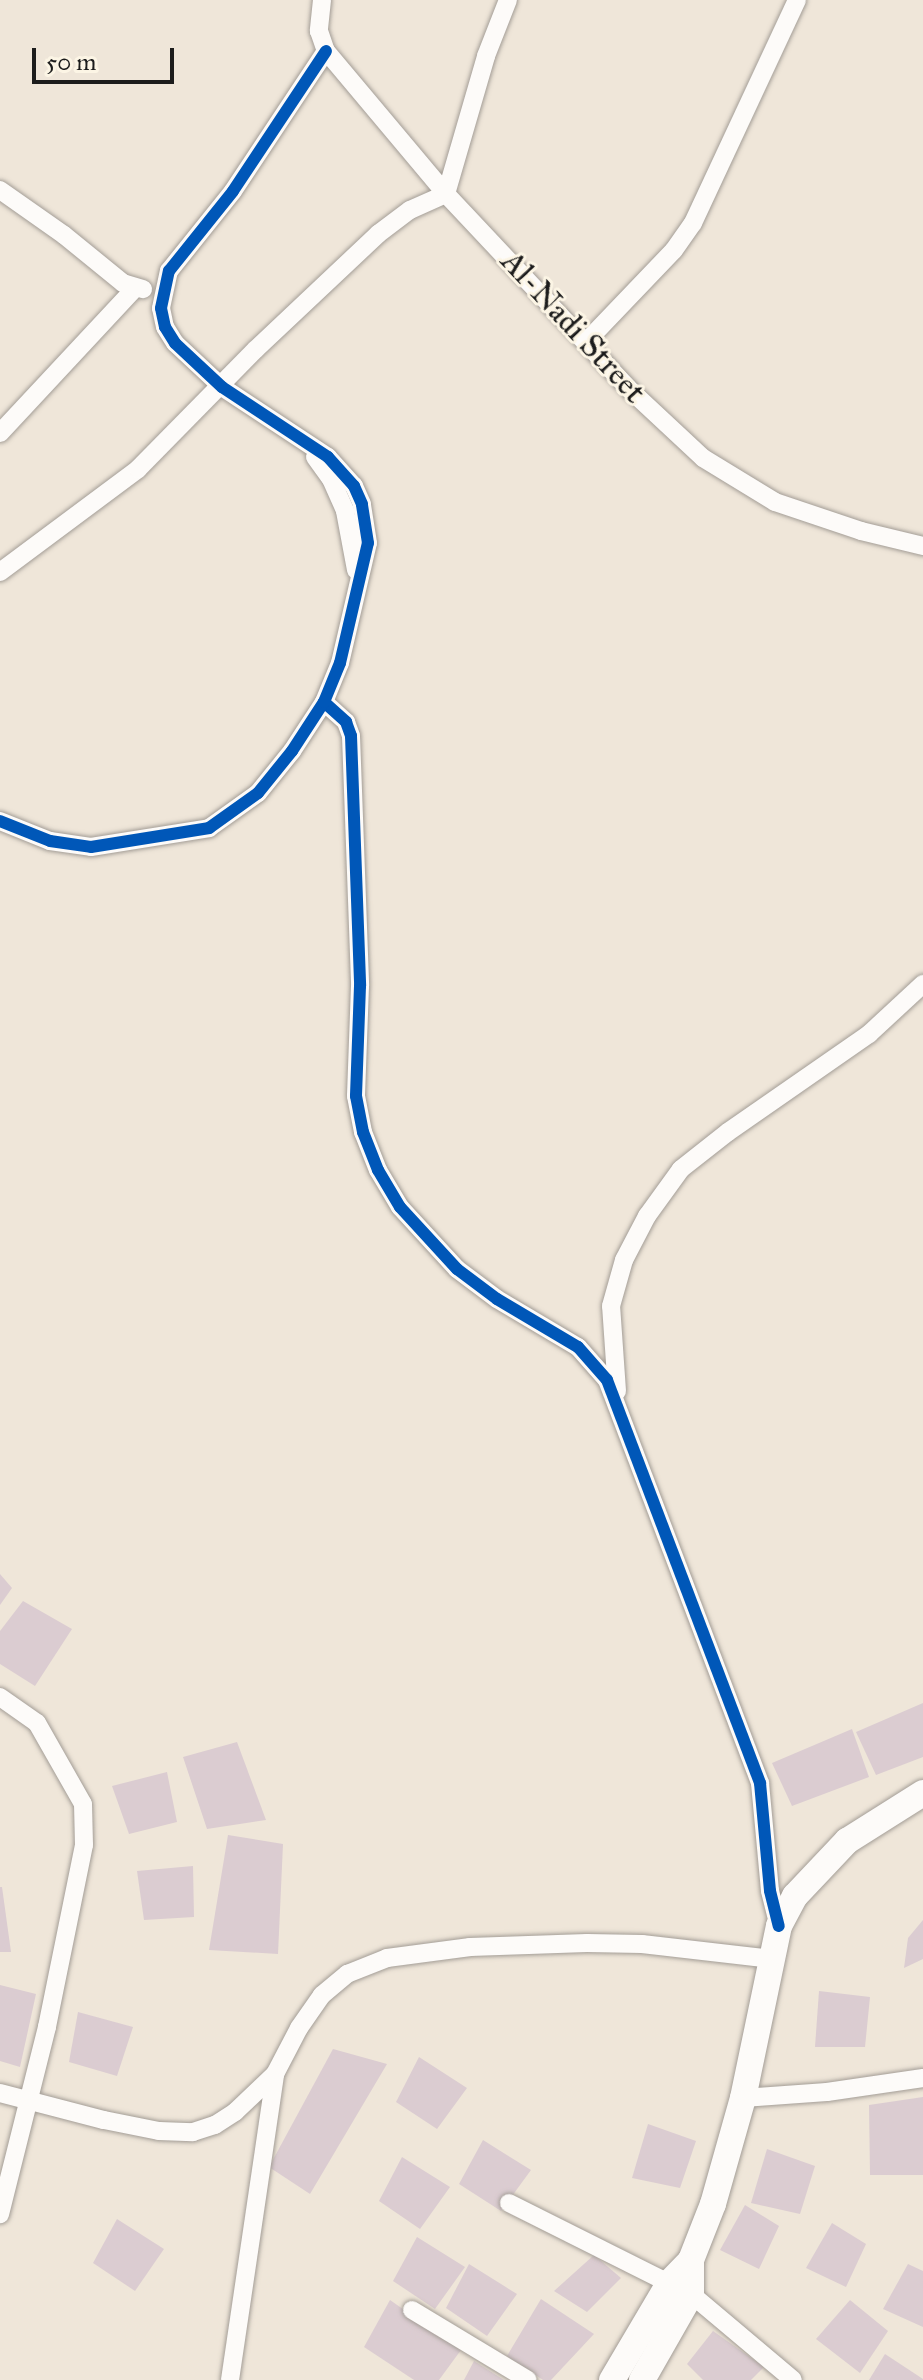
<!DOCTYPE html>
<style>
body{margin:0}
#map{position:relative;width:923px;height:2380px;overflow:hidden;background:#efe6d9;font-family:"IM FELL Great Primer",serif}
div>[style]{position:absolute}
.building>*{inset:0;background:#dbccd1}
.roads{filter:drop-shadow(0 0 2px #a39d96) drop-shadow(0 0 2px #a39d96)}
.street>*{height:18px;margin:-9px;padding:0 9px;transform-origin:9px;border-radius:9px;background:#fdfbf9}
.secondary>*{height:26px;margin:-13px;padding:0 13px;transform-origin:13px;border-radius:13px;background:#fdfbf9}
.cycleway>*{height:12px;margin:-6px;padding:0 6px;transform-origin:6px;border-radius:6px;background:#0057b8}
span{translate:-50% -50%;white-space:nowrap;text-align:center;line-height:1.15;-webkit-text-stroke:6px #fcf5e5;paint-order:stroke}
.street-label{font-size:32px;color:#1c1c1c}
.scale{position:absolute;left:32px;top:48px;width:142px;height:36px;box-sizing:border-box;border:4px solid #1c1c1c;border-top:0;padding-left:10px;font-size:24px;line-height:28px;white-space:nowrap;color:#1c1c1c;-webkit-text-stroke:6px #fcf5e5;paint-order:stroke}
</style>
<div id="map">
<div class="building">
<i style="clip-path:polygon(0 1574px,12px 1588px,0 1605px)"></i>
<i style="clip-path:polygon(23px 1601px,72px 1629px,35px 1686px,0 1664px,0 1631px)"></i>
<i style="clip-path:polygon(923px 1703px,923px 1757px,876px 1775px,856px 1732px)"></i>
<i style="clip-path:polygon(852px 1729px,869px 1777px,792px 1806px,772px 1763px)"></i>
<i style="clip-path:polygon(237px 1742px,266px 1820px,207px 1829px,183px 1757px)"></i>
<i style="clip-path:polygon(167px 1772px,177px 1822px,129px 1834px,112px 1786px)"></i>
<i style="clip-path:polygon(228px 1835px,283px 1844px,278px 1954px,209px 1950px)"></i>
<i style="clip-path:polygon(193px 1866px,194px 1917px,144px 1920px,137px 1871px)"></i>
<i style="clip-path:polygon(0 1887px,2px 1887px,11px 1952px,0 1952px)"></i>
<i style="clip-path:polygon(923px 1920px,923px 1959px,904px 1968px,908px 1938px)"></i>
<i style="clip-path:polygon(0 1985px,36px 1994px,20px 2067px,0 2061px)"></i>
<i style="clip-path:polygon(819px 1991px,870px 1997px,865px 2047px,815px 2047px)"></i>
<i style="clip-path:polygon(78px 2012px,133px 2027px,117px 2076px,69px 2062px)"></i>
<i style="clip-path:polygon(333px 2049px,387px 2064px,310px 2194px,269px 2167px)"></i>
<i style="clip-path:polygon(419px 2057px,467px 2088px,437px 2129px,396px 2102px)"></i>
<i style="clip-path:polygon(923px 2097px,923px 2175px,870px 2175px,869px 2105px)"></i>
<i style="clip-path:polygon(648px 2124px,696px 2141px,680px 2188px,632px 2178px)"></i>
<i style="clip-path:polygon(483px 2140px,531px 2170px,501px 2211px,459px 2184px)"></i>
<i style="clip-path:polygon(767px 2149px,815px 2166px,800px 2214px,751px 2203px)"></i>
<i style="clip-path:polygon(402px 2157px,450px 2187px,420px 2229px,379px 2201px)"></i>
<i style="clip-path:polygon(745px 2205px,779px 2226px,759px 2269px,720px 2250px)"></i>
<i style="clip-path:polygon(117px 2219px,164px 2249px,135px 2291px,93px 2263px)"></i>
<i style="clip-path:polygon(832px 2223px,866px 2244px,846px 2287px,806px 2268px)"></i>
<i style="clip-path:polygon(417px 2237px,465px 2267px,435px 2309px,393px 2281px)"></i>
<i style="clip-path:polygon(594px 2255px,621px 2278px,587px 2312px,554px 2291px)"></i>
<i style="clip-path:polygon(469px 2264px,517px 2294px,487px 2336px,446px 2308px)"></i>
<i style="clip-path:polygon(908px 2264px,923px 2271px,923px 2327px,883px 2309px)"></i>
<i style="clip-path:polygon(541px 2299px,594px 2334px,551px 2380px,543px 2380px,507px 2356px)"></i>
<i style="clip-path:polygon(390px 2300px,461px 2350px,439px 2380px,414px 2380px,364px 2347px)"></i>
<i style="clip-path:polygon(850px 2300px,888px 2331px,860px 2373px,816px 2339px)"></i>
<i style="clip-path:polygon(713px 2331px,764px 2367px,751px 2380px,703px 2380px,687px 2364px)"></i>
<i style="clip-path:polygon(885px 2354px,923px 2379px,923px 2380px,869px 2380px)"></i>
<i style="clip-path:polygon(474px 2361px,504px 2380px,464px 2380px)"></i>
</div>
<div class="roads">
<div class="street">
<i style="left:322px;top:0;width:31px;rotate:96deg"></i>
<i style="left:319px;top:31px;width:21px;rotate:71deg"></i>
<i style="left:326px;top:51px;width:187px;rotate:50deg"></i>
<i style="left:446px;top:194px;width:266px;rotate:46.8deg"></i>
<i style="left:628px;top:388px;width:103px;rotate:43deg"></i>
<i style="left:703px;top:458px;width:84px;rotate:31.4deg"></i>
<i style="left:775px;top:502px;width:91px;rotate:18.6deg"></i>
<i style="left:861px;top:531px;width:64px;rotate:13.6deg"></i>
<i style="left:0;top:190px;width:78px;rotate:35.1deg"></i>
<i style="left:64px;top:235px;width:76px;rotate:39.1deg"></i>
<i style="left:123px;top:283px;width:21px;rotate:17deg"></i>
<i style="left:586px;top:342px;width:127px;rotate:-46.3deg"></i>
<i style="left:674px;top:250px;width:33px;rotate:-55deg"></i>
<i style="left:693px;top:223px;width:246px;rotate:-65deg"></i>
<i style="left:0;top:433px;width:198px;rotate:-47deg"></i>
<i style="left:315px;top:457px;width:27px;rotate:54deg"></i>
<i style="left:331px;top:479px;width:35px;rotate:66deg"></i>
<i style="left:345px;top:511px;width:60px;rotate:79.4deg"></i>
<i style="left:0;top:572px;width:172px;rotate:-36.7deg"></i>
<i style="left:138px;top:469px;width:167px;rotate:-45.5deg"></i>
<i style="left:255px;top:350px;width:169px;rotate:-43.3deg"></i>
<i style="left:378px;top:234px;width:40px;rotate:-37deg"></i>
<i style="left:410px;top:210px;width:39px;rotate:-24deg"></i>
<i style="left:446px;top:194px;width:144px;rotate:-73.8deg"></i>
<i style="left:486px;top:56px;width:60px;rotate:-68.6deg"></i>
<i style="left:324px;top:702px;width:30px;rotate:42deg"></i>
<i style="left:346px;top:722px;width:15px;rotate:70deg"></i>
<i style="left:351px;top:736px;width:250px;rotate:87.9deg"></i>
<i style="left:360px;top:986px;width:110px;rotate:92.1deg"></i>
<i style="left:356px;top:1096px;width:37px;rotate:79deg"></i>
<i style="left:363px;top:1132px;width:41px;rotate:68.5deg"></i>
<i style="left:378px;top:1170px;width:43px;rotate:59.3deg"></i>
<i style="left:400px;top:1207px;width:84px;rotate:47.4deg"></i>
<i style="left:457px;top:1269px;width:50px;rotate:36.9deg"></i>
<i style="left:497px;top:1299px;width:94px;rotate:30.7deg"></i>
<i style="left:578px;top:1347px;width:44px;rotate:48.7deg"></i>
<i style="left:607px;top:1380px;width:431px;rotate:69.2deg"></i>
<i style="left:760px;top:1783px;width:108px;rotate:84.7deg"></i>
<i style="left:770px;top:1891px;width:36px;rotate:76deg"></i>
<i style="left:0;top:821px;width:54px;rotate:21.8deg"></i>
<i style="left:50px;top:841px;width:41px;rotate:8.3deg"></i>
<i style="left:91px;top:847px;width:120px;rotate:-9.1deg"></i>
<i style="left:209px;top:828px;width:60px;rotate:-35.5deg"></i>
<i style="left:258px;top:793px;width:54px;rotate:-51deg"></i>
<i style="left:292px;top:751px;width:59px;rotate:-56.9deg"></i>
<i style="left:324px;top:702px;width:42px;rotate:-67.7deg"></i>
<i style="left:340px;top:663px;width:123px;rotate:-76.9deg"></i>
<i style="left:368px;top:543px;width:39px;rotate:-99deg"></i>
<i style="left:362px;top:504px;width:20px;rotate:-114deg"></i>
<i style="left:354px;top:486px;width:39px;rotate:-132deg"></i>
<i style="left:328px;top:457px;width:127px;rotate:-146.6deg"></i>
<i style="left:222px;top:387px;width:64px;rotate:-136.9deg"></i>
<i style="left:175px;top:343px;width:19px;rotate:-122deg"></i>
<i style="left:165px;top:327px;width:19px;rotate:-102deg"></i>
<i style="left:161px;top:308px;width:38px;rotate:-78deg"></i>
<i style="left:169px;top:271px;width:102px;rotate:-51.3deg"></i>
<i style="left:233px;top:191px;width:168px;rotate:-56.4deg"></i>
<i style="left:617px;top:1391px;width:85px;rotate:-94deg"></i>
<i style="left:611px;top:1306px;width:48px;rotate:-74.2deg"></i>
<i style="left:624px;top:1260px;width:50px;rotate:-62.4deg"></i>
<i style="left:647px;top:1216px;width:58px;rotate:-54.1deg"></i>
<i style="left:681px;top:1169px;width:60px;rotate:-38.2deg"></i>
<i style="left:728px;top:1132px;width:172px;rotate:-34.8deg"></i>
<i style="left:869px;top:1034px;width:74px;rotate:-42.8deg"></i>
<i style="left:0;top:1697px;width:45px;rotate:35.1deg"></i>
<i style="left:37px;top:1723px;width:93px;rotate:60.4deg"></i>
<i style="left:83px;top:1804px;width:41px;rotate:88.6deg"></i>
<i style="left:84px;top:1845px;width:186px;rotate:101.5deg"></i>
<i style="left:47px;top:2027px;width:193px;rotate:104.1deg"></i>
<i style="left:0;top:2093px;width:107px;rotate:14.6deg"></i>
<i style="left:104px;top:2120px;width:56px;rotate:11.3deg"></i>
<i style="left:159px;top:2131px;width:34px;rotate:2deg"></i>
<i style="left:193px;top:2132px;width:23px;rotate:-18deg"></i>
<i style="left:215px;top:2125px;width:24px;rotate:-33deg"></i>
<i style="left:235px;top:2112px;width:55px;rotate:-43.5deg"></i>
<i style="left:275px;top:2074px;width:52px;rotate:-62.4deg"></i>
<i style="left:299px;top:2028px;width:40px;rotate:-55.1deg"></i>
<i style="left:322px;top:1995px;width:33px;rotate:-40deg"></i>
<i style="left:347px;top:1974px;width:43px;rotate:-21.8deg"></i>
<i style="left:387px;top:1958px;width:84px;rotate:-7.5deg"></i>
<i style="left:470px;top:1947px;width:117px;rotate:-2deg"></i>
<i style="left:587px;top:1943px;width:55px;rotate:1deg"></i>
<i style="left:642px;top:1944px;width:131px;rotate:6.6deg"></i>
<i style="left:743px;top:2098px;width:84px;rotate:-4.1deg"></i>
<i style="left:827px;top:2092px;width:97px;rotate:-8.3deg"></i>
<i style="left:509px;top:2203px;width:203px;rotate:26.6deg"></i>
<i style="left:691px;top:2294px;width:133px;rotate:40.1deg"></i>
<i style="left:412px;top:2310px;width:135px;rotate:31.1deg"></i>
<i style="left:230px;top:2380px;width:309px;rotate:-81.6deg"></i>
</div>
<div class="secondary">
<i style="left:612px;top:2380px;width:114px;rotate:-59.4deg"></i>
<i style="left:670px;top:2282px;width:30px;rotate:-46deg"></i>
<i style="left:642px;top:2380px;width:99px;rotate:-60.3deg"></i>
<i style="left:691px;top:2294px;width:34px;rotate:-90deg"></i>
<i style="left:691px;top:2260px;width:60px;rotate:-68.6deg"></i>
<i style="left:713px;top:2204px;width:110px;rotate:-74.2deg"></i>
<i style="left:743px;top:2098px;width:176px;rotate:-78.2deg"></i>
<i style="left:779px;top:1926px;width:34px;rotate:-62deg"></i>
<i style="left:795px;top:1896px;width:76px;rotate:-46.6deg"></i>
<i style="left:847px;top:1841px;width:90px;rotate:-32.3deg"></i>
</div>
</div>
<div class="cycleway">
<i style="left:324px;top:702px;width:30px;rotate:42deg"></i>
<i style="left:346px;top:722px;width:15px;rotate:70deg"></i>
<i style="left:351px;top:736px;width:250px;rotate:87.9deg"></i>
<i style="left:360px;top:986px;width:110px;rotate:92.1deg"></i>
<i style="left:356px;top:1096px;width:37px;rotate:79deg"></i>
<i style="left:363px;top:1132px;width:41px;rotate:68.5deg"></i>
<i style="left:378px;top:1170px;width:43px;rotate:59.3deg"></i>
<i style="left:400px;top:1207px;width:84px;rotate:47.4deg"></i>
<i style="left:457px;top:1269px;width:50px;rotate:36.9deg"></i>
<i style="left:497px;top:1299px;width:94px;rotate:30.7deg"></i>
<i style="left:578px;top:1347px;width:44px;rotate:48.7deg"></i>
<i style="left:607px;top:1380px;width:431px;rotate:69.2deg"></i>
<i style="left:760px;top:1783px;width:108px;rotate:84.7deg"></i>
<i style="left:770px;top:1891px;width:36px;rotate:76deg"></i>
<i style="left:0;top:821px;width:54px;rotate:21.8deg"></i>
<i style="left:50px;top:841px;width:41px;rotate:8.3deg"></i>
<i style="left:91px;top:847px;width:120px;rotate:-9.1deg"></i>
<i style="left:209px;top:828px;width:60px;rotate:-35.5deg"></i>
<i style="left:258px;top:793px;width:54px;rotate:-51deg"></i>
<i style="left:292px;top:751px;width:59px;rotate:-56.9deg"></i>
<i style="left:324px;top:702px;width:42px;rotate:-67.7deg"></i>
<i style="left:340px;top:663px;width:123px;rotate:-76.9deg"></i>
<i style="left:368px;top:543px;width:39px;rotate:-99deg"></i>
<i style="left:362px;top:504px;width:20px;rotate:-114deg"></i>
<i style="left:354px;top:486px;width:39px;rotate:-132deg"></i>
<i style="left:328px;top:457px;width:127px;rotate:-146.6deg"></i>
<i style="left:222px;top:387px;width:64px;rotate:-136.9deg"></i>
<i style="left:175px;top:343px;width:19px;rotate:-122deg"></i>
<i style="left:165px;top:327px;width:19px;rotate:-102deg"></i>
<i style="left:161px;top:308px;width:38px;rotate:-78deg"></i>
<i style="left:169px;top:271px;width:102px;rotate:-51.3deg"></i>
<i style="left:233px;top:191px;width:168px;rotate:-56.4deg"></i>
</div>
<div class="street-label">
<span style="left:573px;top:327px;rotate:47deg">Al-Nadi Street</span>
</div>
<div class="scale">50 m</div>
</div>
